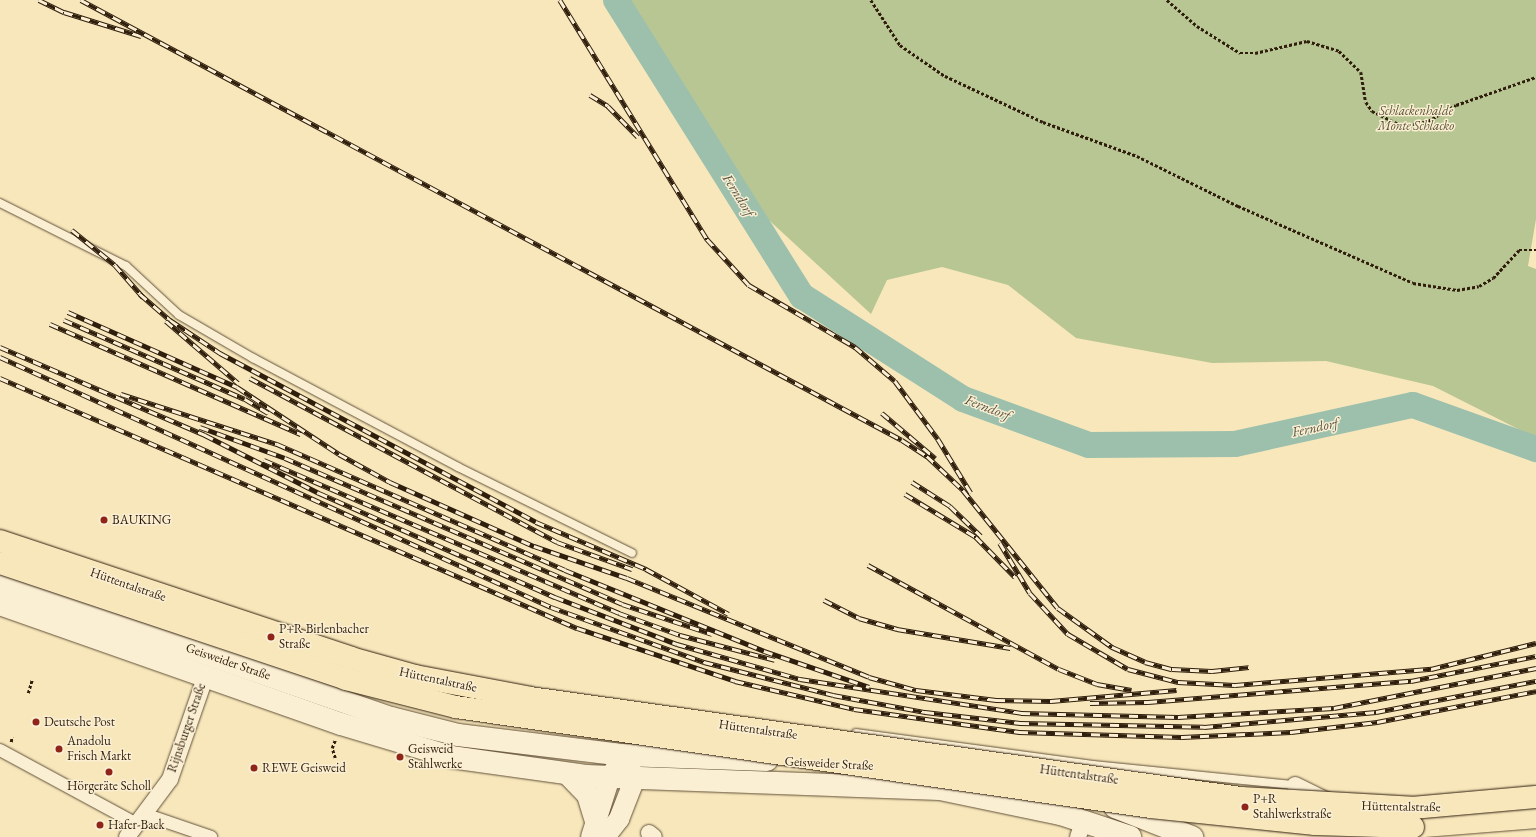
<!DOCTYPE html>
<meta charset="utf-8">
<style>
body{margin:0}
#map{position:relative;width:1536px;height:837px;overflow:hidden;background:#f7e7bb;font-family:"EB Garamond",serif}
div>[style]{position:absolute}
.green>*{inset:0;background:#b8c693}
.river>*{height:26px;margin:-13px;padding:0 13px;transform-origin:13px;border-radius:13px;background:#9dc0ad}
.path>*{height:2.5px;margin-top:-1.25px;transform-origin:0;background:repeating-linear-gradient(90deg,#301e0d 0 3px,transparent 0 5px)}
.roads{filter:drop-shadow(0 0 1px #625038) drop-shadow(0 0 1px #625038)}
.service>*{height:8px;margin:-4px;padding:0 4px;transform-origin:4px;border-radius:4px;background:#faefd3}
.pedestrian>*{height:12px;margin:-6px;padding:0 6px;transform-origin:6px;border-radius:6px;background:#faefd3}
.minor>*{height:16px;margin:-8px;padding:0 8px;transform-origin:8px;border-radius:8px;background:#faefd3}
.tertiary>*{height:20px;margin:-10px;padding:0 10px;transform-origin:10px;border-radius:10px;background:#faefd3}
.secondary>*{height:22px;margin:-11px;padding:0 11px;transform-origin:11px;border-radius:11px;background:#faefd3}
.trunk>*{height:22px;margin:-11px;padding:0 11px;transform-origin:11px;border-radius:11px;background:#f7e7bb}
.rail>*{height:4.5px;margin-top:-2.25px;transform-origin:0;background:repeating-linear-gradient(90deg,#faefd3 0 9px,#301e0d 0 18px);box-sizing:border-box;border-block:1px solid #301e0d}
.bridges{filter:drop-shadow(0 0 1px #301e0d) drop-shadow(0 0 1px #301e0d)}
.trunk-bridge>*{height:22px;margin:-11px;padding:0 11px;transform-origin:11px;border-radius:11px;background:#f7e7bb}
.dots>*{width:11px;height:11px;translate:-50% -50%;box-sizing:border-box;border:2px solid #faefd3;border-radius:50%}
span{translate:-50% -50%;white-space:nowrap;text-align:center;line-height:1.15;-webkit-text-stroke:3px #faefd3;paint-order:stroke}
.park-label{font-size:13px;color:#595035;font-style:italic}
.poi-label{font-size:13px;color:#301e0d}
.left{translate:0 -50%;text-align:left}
.street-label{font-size:13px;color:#301e0d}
.water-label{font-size:14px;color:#514f3d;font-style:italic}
</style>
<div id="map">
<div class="green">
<i style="clip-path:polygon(629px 0,1536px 0,1536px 219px,1528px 266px,1536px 269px,1536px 438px,1433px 386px,1326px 361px,1212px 363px,1076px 338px,1008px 285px,942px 267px,887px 280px,871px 314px,760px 212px)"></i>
</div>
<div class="river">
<i style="left:616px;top:0;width:350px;rotate:57.9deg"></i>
<i style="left:802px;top:296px;width:191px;rotate:32.6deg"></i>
<i style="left:963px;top:399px;width:134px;rotate:20.1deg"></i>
<i style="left:1089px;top:445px;width:146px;rotate:-0.4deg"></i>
<i style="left:1235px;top:444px;width:182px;rotate:-12.4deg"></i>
<i style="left:1413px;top:405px;width:131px;rotate:19.7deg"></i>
</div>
<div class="path">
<i style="left:871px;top:0;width:54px;rotate:57.2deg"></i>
<i style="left:900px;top:45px;width:55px;rotate:34.6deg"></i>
<i style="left:945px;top:76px;width:108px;rotate:25.1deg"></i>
<i style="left:1043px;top:122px;width:100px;rotate:19.9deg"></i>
<i style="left:1137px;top:156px;width:113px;rotate:26.3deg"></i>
<i style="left:1238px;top:206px;width:191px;rotate:23.7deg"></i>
<i style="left:1413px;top:283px;width:45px;rotate:9deg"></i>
<i style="left:1457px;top:290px;width:22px;rotate:-10deg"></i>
<i style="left:1479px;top:286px;width:16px;rotate:-30deg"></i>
<i style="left:1493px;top:278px;width:38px;rotate:-47deg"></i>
<i style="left:1519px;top:250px;width:17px"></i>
<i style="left:1167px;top:0;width:40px;rotate:41deg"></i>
<i style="left:1197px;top:26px;width:51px;rotate:32.1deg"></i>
<i style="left:1240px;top:53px;width:15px"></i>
<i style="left:1255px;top:53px;width:53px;rotate:-13deg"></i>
<i style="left:1307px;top:41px;width:34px;rotate:17deg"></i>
<i style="left:1339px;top:51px;width:30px;rotate:44deg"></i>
<i style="left:1361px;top:72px;width:30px;rotate:81deg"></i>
<i style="left:1366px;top:102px;width:11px;rotate:56deg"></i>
<i style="left:1372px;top:111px;width:34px;rotate:26deg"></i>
<i style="left:1403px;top:126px;width:25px;rotate:-11deg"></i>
<i style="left:1428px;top:121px;width:32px;rotate:-30deg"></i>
<i style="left:1456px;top:105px;width:85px;rotate:-19.3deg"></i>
<i style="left:28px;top:693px;width:14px;rotate:-73deg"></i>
<i style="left:11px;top:742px;width:5px;rotate:-79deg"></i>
<i style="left:335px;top:758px;width:10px;rotate:-107deg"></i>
<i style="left:332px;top:748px;width:9px;rotate:-69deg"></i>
</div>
<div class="roads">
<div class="service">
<i style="left:0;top:203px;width:141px;rotate:26.6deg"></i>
<i style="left:126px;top:266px;width:72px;rotate:42.8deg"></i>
<i style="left:179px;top:315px;width:86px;rotate:30.2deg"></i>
<i style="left:253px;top:358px;width:232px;rotate:28deg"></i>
<i style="left:458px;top:467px;width:194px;rotate:26.3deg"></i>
<i style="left:856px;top:733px;width:239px;rotate:7.7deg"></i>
<i style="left:1093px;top:765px;width:203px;rotate:5.7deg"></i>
</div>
<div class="pedestrian">
<i style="left:0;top:750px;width:156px;rotate:28.4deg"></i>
<i style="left:144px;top:814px;width:71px;rotate:18.9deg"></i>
</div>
<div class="minor">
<i style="left:1295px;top:785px;width:34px;rotate:26deg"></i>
<i style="left:649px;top:833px;width:6px;rotate:39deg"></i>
<i style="left:127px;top:837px;width:72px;rotate:-53.4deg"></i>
<i style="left:170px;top:779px;width:107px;rotate:-70.9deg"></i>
<i style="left:1078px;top:837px;width:18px;rotate:-71deg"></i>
</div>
<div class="tertiary">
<i style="left:591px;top:837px;width:63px;rotate:-72.4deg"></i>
<i style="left:610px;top:777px;width:17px;rotate:-57deg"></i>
<i style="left:605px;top:837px;width:23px;rotate:-52deg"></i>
<i style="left:619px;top:819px;width:44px;rotate:-68.7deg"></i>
<i style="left:635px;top:778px;width:16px;rotate:-117deg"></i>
</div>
<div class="secondary">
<i style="left:0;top:582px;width:414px;rotate:19.2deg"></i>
<i style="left:391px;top:718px;width:69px;rotate:14.2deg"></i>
<i style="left:458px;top:735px;width:167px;rotate:6.9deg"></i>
<i style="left:624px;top:755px;width:143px;rotate:2deg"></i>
<i style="left:0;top:604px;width:361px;rotate:19.4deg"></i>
<i style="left:341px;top:724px;width:115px;rotate:16.7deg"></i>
<i style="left:451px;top:757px;width:136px;rotate:8deg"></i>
<i style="left:586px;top:776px;width:354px;rotate:2.1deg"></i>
<i style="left:940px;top:789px;width:124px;rotate:11.7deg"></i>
<i style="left:1061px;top:814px;width:73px;rotate:18.4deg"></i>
<i style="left:568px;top:774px;width:29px;rotate:46deg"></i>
<i style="left:588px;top:795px;width:31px;rotate:73deg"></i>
<i style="left:1115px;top:807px;width:83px;rotate:21.3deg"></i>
</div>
<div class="trunk">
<i style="left:1413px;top:827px;width:123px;rotate:-4.6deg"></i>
</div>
</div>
<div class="rail">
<i style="left:39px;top:0;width:28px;rotate:26deg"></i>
<i style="left:64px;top:12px;width:81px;rotate:17.3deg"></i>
<i style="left:81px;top:0;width:931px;rotate:28.19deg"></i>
<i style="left:902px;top:440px;width:30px;rotate:33deg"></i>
<i style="left:927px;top:456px;width:50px;rotate:43.4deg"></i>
<i style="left:963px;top:490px;width:151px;rotate:51.2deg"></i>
<i style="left:1058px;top:608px;width:67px;rotate:35.8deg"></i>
<i style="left:1112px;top:647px;width:36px;rotate:24deg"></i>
<i style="left:1145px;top:662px;width:28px;rotate:15deg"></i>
<i style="left:1172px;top:669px;width:40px;rotate:2.9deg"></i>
<i style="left:1212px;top:671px;width:37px;rotate:-6deg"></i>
<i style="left:560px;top:0;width:281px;rotate:58.4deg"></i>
<i style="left:707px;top:239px;width:62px;rotate:47.6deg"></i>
<i style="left:749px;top:285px;width:123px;rotate:30.3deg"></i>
<i style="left:855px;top:347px;width:52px;rotate:40.4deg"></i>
<i style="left:895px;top:381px;width:72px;rotate:53.4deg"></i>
<i style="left:938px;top:439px;width:63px;rotate:58.6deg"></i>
<i style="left:590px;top:95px;width:21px;rotate:31deg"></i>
<i style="left:608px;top:106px;width:43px;rotate:45.9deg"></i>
<i style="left:72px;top:230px;width:55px;rotate:39.1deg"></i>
<i style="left:115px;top:265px;width:43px;rotate:48.8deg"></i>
<i style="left:140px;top:294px;width:40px;rotate:41deg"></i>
<i style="left:170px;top:320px;width:60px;rotate:33.4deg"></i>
<i style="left:220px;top:353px;width:358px;rotate:28.1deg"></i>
<i style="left:536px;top:522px;width:120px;rotate:23.1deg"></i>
<i style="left:646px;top:569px;width:94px;rotate:28.5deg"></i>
<i style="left:68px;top:312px;width:185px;rotate:23.9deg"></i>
<i style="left:237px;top:387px;width:122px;rotate:33.3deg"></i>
<i style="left:339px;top:454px;width:58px;rotate:28.8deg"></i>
<i style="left:390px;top:482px;width:158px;rotate:24deg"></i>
<i style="left:534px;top:546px;width:98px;rotate:19deg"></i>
<i style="left:627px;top:578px;width:261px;rotate:22.2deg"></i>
<i style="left:869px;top:677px;width:49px;rotate:15.5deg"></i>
<i style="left:916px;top:690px;width:81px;rotate:7.1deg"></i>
<i style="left:996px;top:700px;width:55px;rotate:1deg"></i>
<i style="left:1051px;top:701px;width:126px;rotate:-5deg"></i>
<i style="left:64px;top:320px;width:197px;rotate:23.6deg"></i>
<i style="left:245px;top:399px;width:27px;rotate:31deg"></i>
<i style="left:166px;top:321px;width:95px;rotate:40.7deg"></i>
<i style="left:50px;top:324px;width:274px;rotate:23.7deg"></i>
<i style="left:0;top:347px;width:223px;rotate:23.2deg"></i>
<i style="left:205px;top:435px;width:128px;rotate:27deg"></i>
<i style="left:319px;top:493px;width:258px;rotate:23.8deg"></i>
<i style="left:555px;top:597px;width:131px;rotate:21.1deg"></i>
<i style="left:677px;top:644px;width:128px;rotate:15.9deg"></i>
<i style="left:800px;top:679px;width:224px;rotate:8.7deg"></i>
<i style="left:1021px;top:713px;width:157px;rotate:1.5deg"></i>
<i style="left:1178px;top:717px;width:156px;rotate:-3.3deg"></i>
<i style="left:1334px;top:708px;width:206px;rotate:-11.2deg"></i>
<i style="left:0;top:357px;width:605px;rotate:24.4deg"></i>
<i style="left:551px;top:607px;width:163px;rotate:19.8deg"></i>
<i style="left:704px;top:662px;width:133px;rotate:14.3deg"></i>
<i style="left:833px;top:695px;width:94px;rotate:10.5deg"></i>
<i style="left:925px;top:712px;width:96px;rotate:6.6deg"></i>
<i style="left:1020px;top:723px;width:184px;rotate:1.2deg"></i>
<i style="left:1204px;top:727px;width:173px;rotate:-5deg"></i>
<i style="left:1376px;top:712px;width:163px;rotate:-11deg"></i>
<i style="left:0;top:378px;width:629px;rotate:23.43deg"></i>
<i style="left:577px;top:628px;width:167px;rotate:18.5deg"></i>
<i style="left:735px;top:681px;width:122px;rotate:13.2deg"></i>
<i style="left:854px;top:709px;width:167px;rotate:7.9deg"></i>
<i style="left:1019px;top:732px;width:163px;rotate:1.8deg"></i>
<i style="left:1182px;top:737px;width:109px;rotate:-2.6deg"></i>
<i style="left:1291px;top:732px;width:87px;rotate:-6.6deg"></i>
<i style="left:1377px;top:722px;width:162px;rotate:-11deg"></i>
<i style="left:250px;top:378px;width:348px;rotate:28.1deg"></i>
<i style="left:557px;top:542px;width:80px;rotate:19.8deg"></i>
<i style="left:121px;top:394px;width:164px;rotate:17.8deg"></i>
<i style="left:277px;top:444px;width:314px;rotate:23.6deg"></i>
<i style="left:565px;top:570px;width:215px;rotate:22.1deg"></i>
<i style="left:764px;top:651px;width:111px;rotate:18.9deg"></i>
<i style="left:882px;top:413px;width:70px;rotate:40.3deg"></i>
<i style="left:200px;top:427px;width:90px;rotate:20deg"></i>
<i style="left:285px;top:458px;width:367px;rotate:23.4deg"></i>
<i style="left:622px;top:604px;width:95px;rotate:18.4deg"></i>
<i style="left:264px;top:460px;width:387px;rotate:23.3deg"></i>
<i style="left:619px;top:613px;width:65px;rotate:19.8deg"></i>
<i style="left:680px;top:635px;width:98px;rotate:14.7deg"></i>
<i style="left:912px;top:482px;width:45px;rotate:32.3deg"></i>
<i style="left:950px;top:506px;width:43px;rotate:44.1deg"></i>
<i style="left:905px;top:494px;width:83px;rotate:31.2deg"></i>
<i style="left:976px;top:537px;width:56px;rotate:45.7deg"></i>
<i style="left:1000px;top:543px;width:58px;rotate:59deg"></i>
<i style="left:1030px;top:593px;width:56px;rotate:47.2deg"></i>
<i style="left:1068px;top:634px;width:69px;rotate:30.3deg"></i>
<i style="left:1128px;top:669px;width:52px;rotate:14.6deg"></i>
<i style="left:1178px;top:682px;width:57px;rotate:3deg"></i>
<i style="left:1235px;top:685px;width:197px;rotate:-4.7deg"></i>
<i style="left:1431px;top:669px;width:108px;rotate:-13.9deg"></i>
<i style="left:868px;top:565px;width:217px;rotate:28.6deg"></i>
<i style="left:1059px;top:669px;width:41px;rotate:21.5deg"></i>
<i style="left:1097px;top:684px;width:35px;rotate:10deg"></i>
<i style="left:824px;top:600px;width:39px;rotate:27deg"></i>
<i style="left:859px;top:618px;width:40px;rotate:16deg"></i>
<i style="left:897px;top:629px;width:115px;rotate:9.5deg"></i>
<i style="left:1090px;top:703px;width:58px;rotate:-1deg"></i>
<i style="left:1148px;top:702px;width:264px;rotate:-4.6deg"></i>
<i style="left:1411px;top:681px;width:127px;rotate:-11.3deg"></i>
</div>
<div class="bridges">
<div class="trunk-bridge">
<i style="left:0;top:541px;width:370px;rotate:18.4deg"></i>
<i style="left:351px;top:658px;width:66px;rotate:15.7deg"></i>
<i style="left:415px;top:676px;width:117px;rotate:10.8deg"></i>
<i style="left:530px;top:698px;width:718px;rotate:8.01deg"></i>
<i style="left:1241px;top:798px;width:171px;rotate:3.3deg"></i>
<i style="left:1412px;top:808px;width:124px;rotate:-5.1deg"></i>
<i style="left:0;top:563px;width:365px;rotate:18.5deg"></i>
<i style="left:346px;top:679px;width:114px;rotate:14.3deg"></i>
<i style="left:456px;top:707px;width:702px;rotate:8.19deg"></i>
<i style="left:1151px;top:807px;width:165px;rotate:5.9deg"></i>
<i style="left:1315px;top:824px;width:98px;rotate:1.8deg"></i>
</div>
</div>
<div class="dots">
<i style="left:104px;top:520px;background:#8f2418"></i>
<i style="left:271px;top:637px;background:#8f2418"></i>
<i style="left:36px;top:722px;background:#8f2418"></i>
<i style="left:59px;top:749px;background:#8f2418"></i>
<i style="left:400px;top:757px;background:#8f2418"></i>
<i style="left:254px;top:768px;background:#8f2418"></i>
<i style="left:109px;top:772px;background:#8f2418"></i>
<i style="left:1245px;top:807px;background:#8f2418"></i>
<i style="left:100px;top:825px;background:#8f2418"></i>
</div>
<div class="park-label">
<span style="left:1416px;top:119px">Schlackenhalde<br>Monte Schlacko</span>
</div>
<div class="poi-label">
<span class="left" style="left:112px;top:520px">BAUKING</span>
<span class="left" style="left:279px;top:637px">P+R Birlenbacher<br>Straße</span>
<span class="left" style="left:44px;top:722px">Deutsche Post</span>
<span class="left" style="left:67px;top:749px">Anadolu<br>Frisch Markt</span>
<span class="left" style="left:408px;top:757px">Geisweid<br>Stahlwerke</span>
<span class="left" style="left:262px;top:768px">REWE Geisweid</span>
<span style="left:109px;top:786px">Hörgeräte Scholl</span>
<span class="left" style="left:1253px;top:807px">P+R<br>Stahlwerkstraße</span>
<span class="left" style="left:108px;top:825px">Hafer-Back</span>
</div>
<div class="street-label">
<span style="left:128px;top:585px;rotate:19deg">Hüttentalstraße</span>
<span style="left:228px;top:662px;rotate:19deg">Geisweider Straße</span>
<span style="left:438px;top:680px;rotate:12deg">Hüttentalstraße</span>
<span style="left:187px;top:728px;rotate:-71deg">Rijnsburger Straße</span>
<span style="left:758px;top:730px;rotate:8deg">Hüttentalstraße</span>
<span style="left:829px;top:764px;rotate:3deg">Geisweider Straße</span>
<span style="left:1079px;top:775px;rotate:8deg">Hüttentalstraße</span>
<span style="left:1401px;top:807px;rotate:1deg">Hüttentalstraße</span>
</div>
<div class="water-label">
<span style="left:739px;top:195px;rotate:58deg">Ferndorf</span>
<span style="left:988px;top:407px;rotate:21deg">Ferndorf</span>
<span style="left:1315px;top:427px;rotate:-12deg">Ferndorf</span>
</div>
</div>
